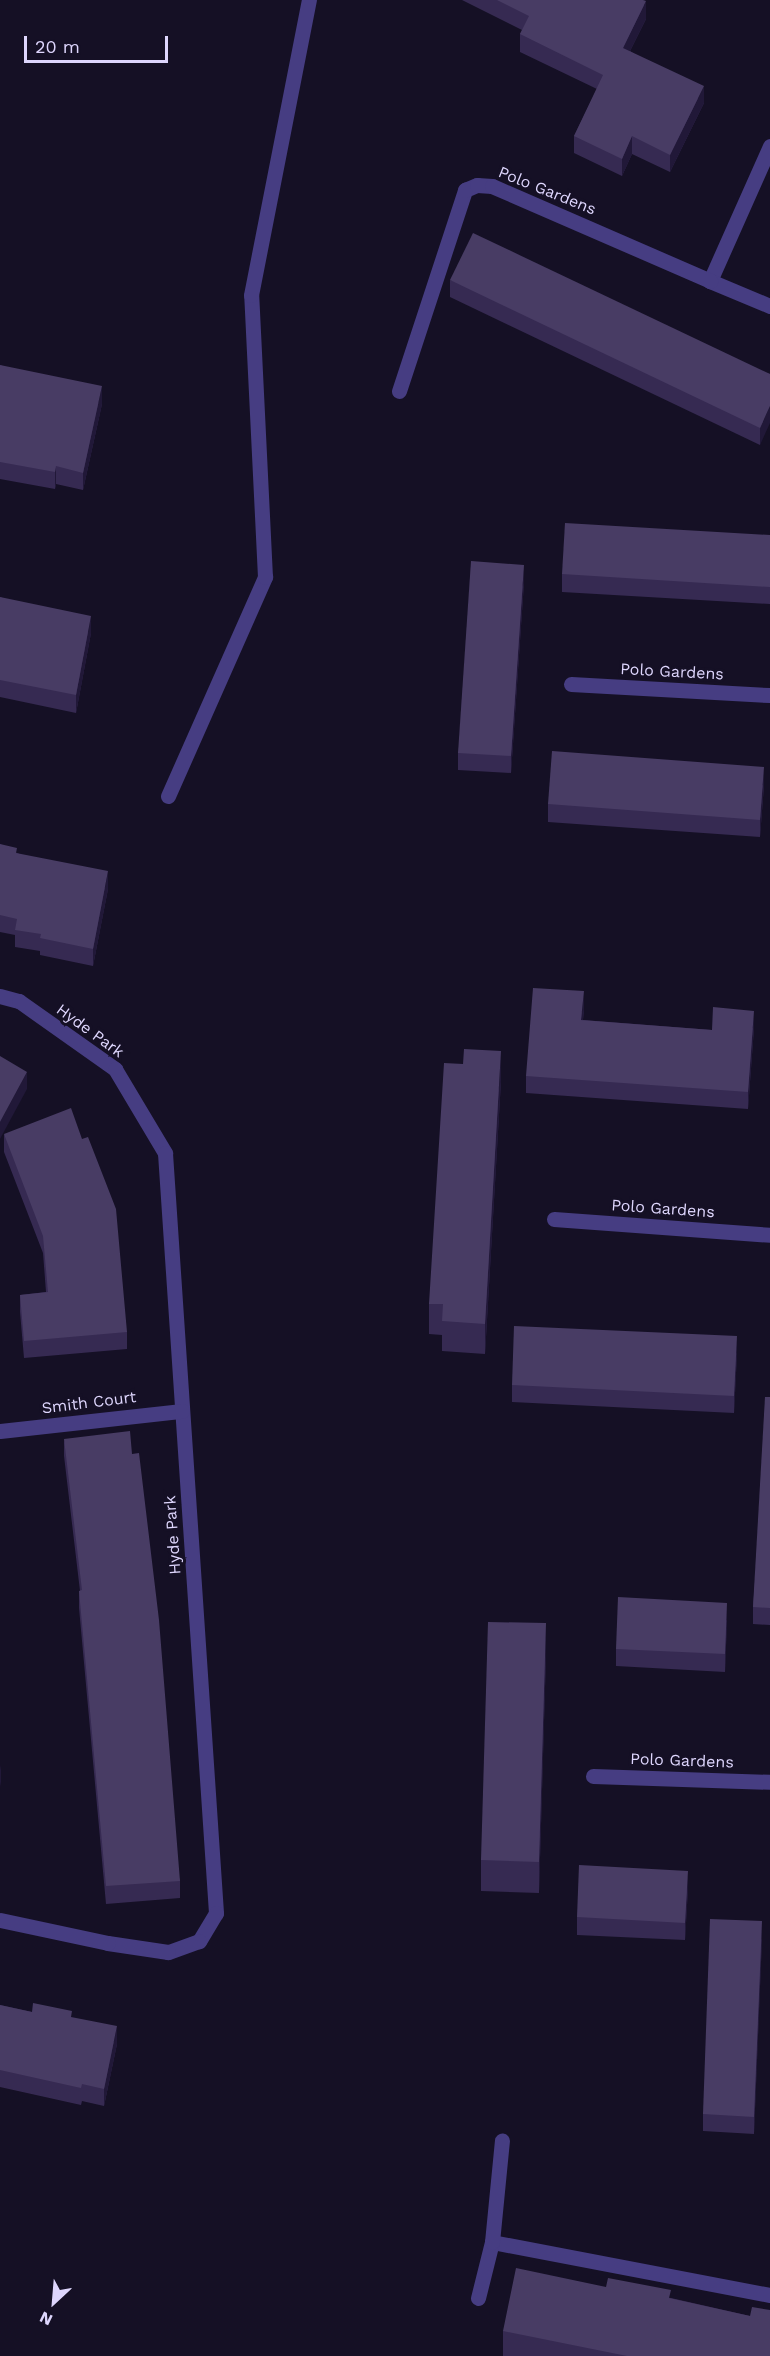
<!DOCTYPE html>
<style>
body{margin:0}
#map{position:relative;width:770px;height:2356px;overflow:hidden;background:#151025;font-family:"Work Sans",sans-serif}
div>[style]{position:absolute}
.minor>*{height:15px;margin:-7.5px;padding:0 7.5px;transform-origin:7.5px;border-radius:7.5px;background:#463d82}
.wall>*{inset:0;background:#362a52}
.shaded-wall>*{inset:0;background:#211838}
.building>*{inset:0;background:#483c64}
span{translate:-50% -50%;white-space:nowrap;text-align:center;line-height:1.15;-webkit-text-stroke:6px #151025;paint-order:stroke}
.street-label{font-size:16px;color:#ded6fd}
.north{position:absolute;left:24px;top:2272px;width:60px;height:60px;-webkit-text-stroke:4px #151025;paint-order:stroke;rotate:206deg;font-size:16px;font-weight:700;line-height:24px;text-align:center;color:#ded6fd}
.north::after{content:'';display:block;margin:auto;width:21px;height:27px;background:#ded6fd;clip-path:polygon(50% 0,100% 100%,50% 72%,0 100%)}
.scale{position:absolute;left:24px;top:36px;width:144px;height:27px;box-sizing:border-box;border:3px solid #ded6fd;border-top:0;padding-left:8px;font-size:18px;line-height:21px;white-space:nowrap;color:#ded6fd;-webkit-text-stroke:4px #151025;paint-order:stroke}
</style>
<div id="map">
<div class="minor">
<i style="left:770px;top:146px;width:148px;rotate:114deg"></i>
<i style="left:710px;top:281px;width:65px;rotate:22.6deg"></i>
<i style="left:399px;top:391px;width:212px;rotate:-71.8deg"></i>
<i style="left:465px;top:190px;width:13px;rotate:-23deg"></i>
<i style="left:477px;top:185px;width:15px;rotate:4deg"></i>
<i style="left:492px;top:186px;width:238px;rotate:23.5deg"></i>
<i style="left:571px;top:684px;width:199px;rotate:3.2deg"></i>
<i style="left:168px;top:796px;width:240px;rotate:-66.1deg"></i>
<i style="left:265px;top:577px;width:282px;rotate:-92.8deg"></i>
<i style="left:251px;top:295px;width:301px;rotate:-78.9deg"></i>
<i style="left:0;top:996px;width:20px;rotate:15deg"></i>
<i style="left:19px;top:1001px;width:118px;rotate:35.3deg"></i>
<i style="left:115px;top:1069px;width:98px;rotate:59.2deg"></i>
<i style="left:165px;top:1153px;width:762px;rotate:86.16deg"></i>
<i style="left:216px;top:1913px;width:33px;rotate:121deg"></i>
<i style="left:199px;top:1941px;width:33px;rotate:160deg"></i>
<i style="left:168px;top:1952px;width:61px;rotate:-171.5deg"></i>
<i style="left:108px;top:1943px;width:110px;rotate:-168deg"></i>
<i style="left:554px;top:1219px;width:217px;rotate:4.2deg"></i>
<i style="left:0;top:1431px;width:183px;rotate:-6.3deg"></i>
<i style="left:593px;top:1776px;width:177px;rotate:1.9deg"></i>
<i style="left:492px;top:2242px;width:283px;rotate:10.8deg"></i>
<i style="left:478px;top:2298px;width:58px;rotate:-76deg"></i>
<i style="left:492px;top:2242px;width:102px;rotate:-84.4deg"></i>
</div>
<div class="wall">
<i style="clip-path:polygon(462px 0,643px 0,646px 19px,630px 51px,704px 103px,670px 172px,632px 154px,622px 176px,574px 153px,574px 136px,597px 89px,520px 52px,520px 34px,522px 30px)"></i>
<i style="clip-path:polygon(450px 280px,770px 374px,760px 445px,450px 297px)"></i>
<i style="clip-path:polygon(0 365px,102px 404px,83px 490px,56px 484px,55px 489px,0 479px)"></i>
<i style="clip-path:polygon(770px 535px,770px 604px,562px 592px,562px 574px)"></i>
<i style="clip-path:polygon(524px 582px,511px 773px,458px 770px,458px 753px)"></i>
<i style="clip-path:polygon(0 597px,91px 633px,76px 713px,0 697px)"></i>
<i style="clip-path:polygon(764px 785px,760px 837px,548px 822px,548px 804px)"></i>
<i style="clip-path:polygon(0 844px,17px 853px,108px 889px,93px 966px,40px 955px,40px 951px,15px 947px,15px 935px,0 932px)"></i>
<i style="clip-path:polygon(584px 1009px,583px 1020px,712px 1030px,754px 1028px,748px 1109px,526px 1093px,526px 1076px)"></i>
<i style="clip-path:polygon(501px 1081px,485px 1354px,442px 1351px,442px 1335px,429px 1334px,429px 1304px)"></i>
<i style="clip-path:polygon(4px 1134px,127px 1332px,127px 1349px,24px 1358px,20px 1312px,20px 1295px,46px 1292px,43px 1253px,4px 1152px)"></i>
<i style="clip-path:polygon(737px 1353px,734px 1413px,512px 1402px,512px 1385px)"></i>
<i style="clip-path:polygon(770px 1397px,770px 1625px,753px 1624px,753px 1607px)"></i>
<i style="clip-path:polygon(64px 1439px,180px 1881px,180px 1898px,106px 1904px,79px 1608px,79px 1591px,80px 1591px,64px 1456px)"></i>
<i style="clip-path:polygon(727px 1620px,725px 1672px,616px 1666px,616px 1649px)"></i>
<i style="clip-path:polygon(546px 1654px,539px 1893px,481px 1891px,481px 1860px)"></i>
<i style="clip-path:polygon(688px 1888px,685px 1940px,577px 1935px,577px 1917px)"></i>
<i style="clip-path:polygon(762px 1938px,754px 2134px,703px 2131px,703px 2114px)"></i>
<i style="clip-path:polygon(0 2005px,32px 2012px,72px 2018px,117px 2044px,104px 2106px,82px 2101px,81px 2105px,0 2087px)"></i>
<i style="clip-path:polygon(606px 2287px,671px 2298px,750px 2316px,770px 2356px,503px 2356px,503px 2331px)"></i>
</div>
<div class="shaded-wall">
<i style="clip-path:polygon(646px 1px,646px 19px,623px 65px,623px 48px)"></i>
<i style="clip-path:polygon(704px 86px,704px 103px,670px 172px,670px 155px)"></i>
<i style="clip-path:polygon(632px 136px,632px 154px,622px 176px,622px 159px)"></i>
<i style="clip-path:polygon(102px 386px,102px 404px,83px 490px,83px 473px)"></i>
<i style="clip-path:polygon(770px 406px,770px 423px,760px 445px,760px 428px)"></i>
<i style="clip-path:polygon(56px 466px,56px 484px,55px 489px,55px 472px)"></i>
<i style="clip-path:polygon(524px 565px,524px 582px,511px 773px,511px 756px)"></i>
<i style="clip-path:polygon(91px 616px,91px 633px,76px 713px,76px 695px)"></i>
<i style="clip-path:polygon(764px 767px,764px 785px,760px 837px,760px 820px)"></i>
<i style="clip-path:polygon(108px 871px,108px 889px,93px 966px,93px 949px)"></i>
<i style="clip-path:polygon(584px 991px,584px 1009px,581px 1037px,581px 1020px)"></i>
<i style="clip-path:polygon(754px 1011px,754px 1028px,748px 1109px,748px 1092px)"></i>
<i style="clip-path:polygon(501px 1051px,501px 1081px,485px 1354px,485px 1324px)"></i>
<i style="clip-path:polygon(27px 1072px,27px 1089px,0 1139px,0 1122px)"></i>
<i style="clip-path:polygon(737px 1336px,737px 1353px,734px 1413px,734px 1396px)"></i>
<i style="clip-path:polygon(727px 1603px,727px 1620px,725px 1672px,725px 1654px)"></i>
<i style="clip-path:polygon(546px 1623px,546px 1654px,539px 1893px,539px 1862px)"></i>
<i style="clip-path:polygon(1px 1765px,1px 1782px,0 1787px,0 1770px)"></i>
<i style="clip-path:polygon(688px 1871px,688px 1888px,685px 1940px,685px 1923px)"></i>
<i style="clip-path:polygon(762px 1921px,762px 1938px,754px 2134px,754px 2117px)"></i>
<i style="clip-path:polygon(117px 2026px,117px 2044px,104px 2106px,104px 2089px)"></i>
</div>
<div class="building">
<i style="clip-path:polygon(497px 0,643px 0,646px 1px,623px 48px,704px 86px,670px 155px,632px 136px,622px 159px,574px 136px,603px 75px,520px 34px,529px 16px)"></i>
<i style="clip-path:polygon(473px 233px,770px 374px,770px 406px,760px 428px,450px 280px)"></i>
<i style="clip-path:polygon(0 365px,102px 386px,83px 473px,56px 466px,55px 472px,0 462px)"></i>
<i style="clip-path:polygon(565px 523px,770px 535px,770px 587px,562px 574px)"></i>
<i style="clip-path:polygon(471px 561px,524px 565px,511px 756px,458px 753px)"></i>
<i style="clip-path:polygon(0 597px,91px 616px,76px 695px,0 680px)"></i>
<i style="clip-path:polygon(552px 751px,764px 767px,760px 820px,548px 804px)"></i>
<i style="clip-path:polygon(0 844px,17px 848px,16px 853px,108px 871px,93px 949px,40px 938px,41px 934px,15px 930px,17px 919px,0 915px)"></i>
<i style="clip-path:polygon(533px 988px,584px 991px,581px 1020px,712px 1030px,713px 1007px,754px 1011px,748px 1092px,526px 1076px)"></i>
<i style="clip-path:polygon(464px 1049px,501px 1051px,485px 1324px,442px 1321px,443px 1304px,429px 1304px,444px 1063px,463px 1064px)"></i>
<i style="clip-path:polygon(0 1056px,27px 1072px,0 1122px)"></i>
<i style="clip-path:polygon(71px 1108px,82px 1139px,88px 1137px,116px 1209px,127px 1332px,24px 1341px,20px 1295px,48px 1292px,43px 1236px,4px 1134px)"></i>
<i style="clip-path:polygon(514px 1326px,737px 1336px,734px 1396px,512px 1385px)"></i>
<i style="clip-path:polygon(765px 1397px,770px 1397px,770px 1608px,753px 1607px)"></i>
<i style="clip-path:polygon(130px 1431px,132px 1454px,139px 1453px,159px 1620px,180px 1881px,106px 1886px,79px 1591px,82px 1590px,64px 1439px)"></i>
<i style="clip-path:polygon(618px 1597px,727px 1603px,725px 1654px,616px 1649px)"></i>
<i style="clip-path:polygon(488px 1622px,546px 1623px,539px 1862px,481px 1860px)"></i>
<i style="clip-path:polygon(579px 1865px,688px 1871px,685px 1923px,577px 1917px)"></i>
<i style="clip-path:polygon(710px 1919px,762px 1921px,754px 2117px,703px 2114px)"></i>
<i style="clip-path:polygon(33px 2003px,72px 2011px,71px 2017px,117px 2026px,104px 2089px,82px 2084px,81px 2088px,0 2070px,0 2005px,32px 2012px)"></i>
<i style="clip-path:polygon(516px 2268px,606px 2287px,608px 2278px,671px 2290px,669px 2298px,750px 2316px,752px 2307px,770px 2310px,770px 2356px,627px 2356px,503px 2331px)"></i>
</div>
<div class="street-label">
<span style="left:547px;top:191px;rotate:22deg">Polo Gardens</span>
<span style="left:672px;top:672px;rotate:3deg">Polo Gardens</span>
<span style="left:90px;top:1031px;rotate:36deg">Hyde Park</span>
<span style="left:663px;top:1209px;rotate:4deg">Polo Gardens</span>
<span style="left:89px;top:1403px;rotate:-7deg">Smith Court</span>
<span style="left:173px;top:1535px;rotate:-94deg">Hyde Park</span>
<span style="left:682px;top:1761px;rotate:2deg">Polo Gardens</span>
</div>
<div class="north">N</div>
<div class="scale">20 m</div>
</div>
